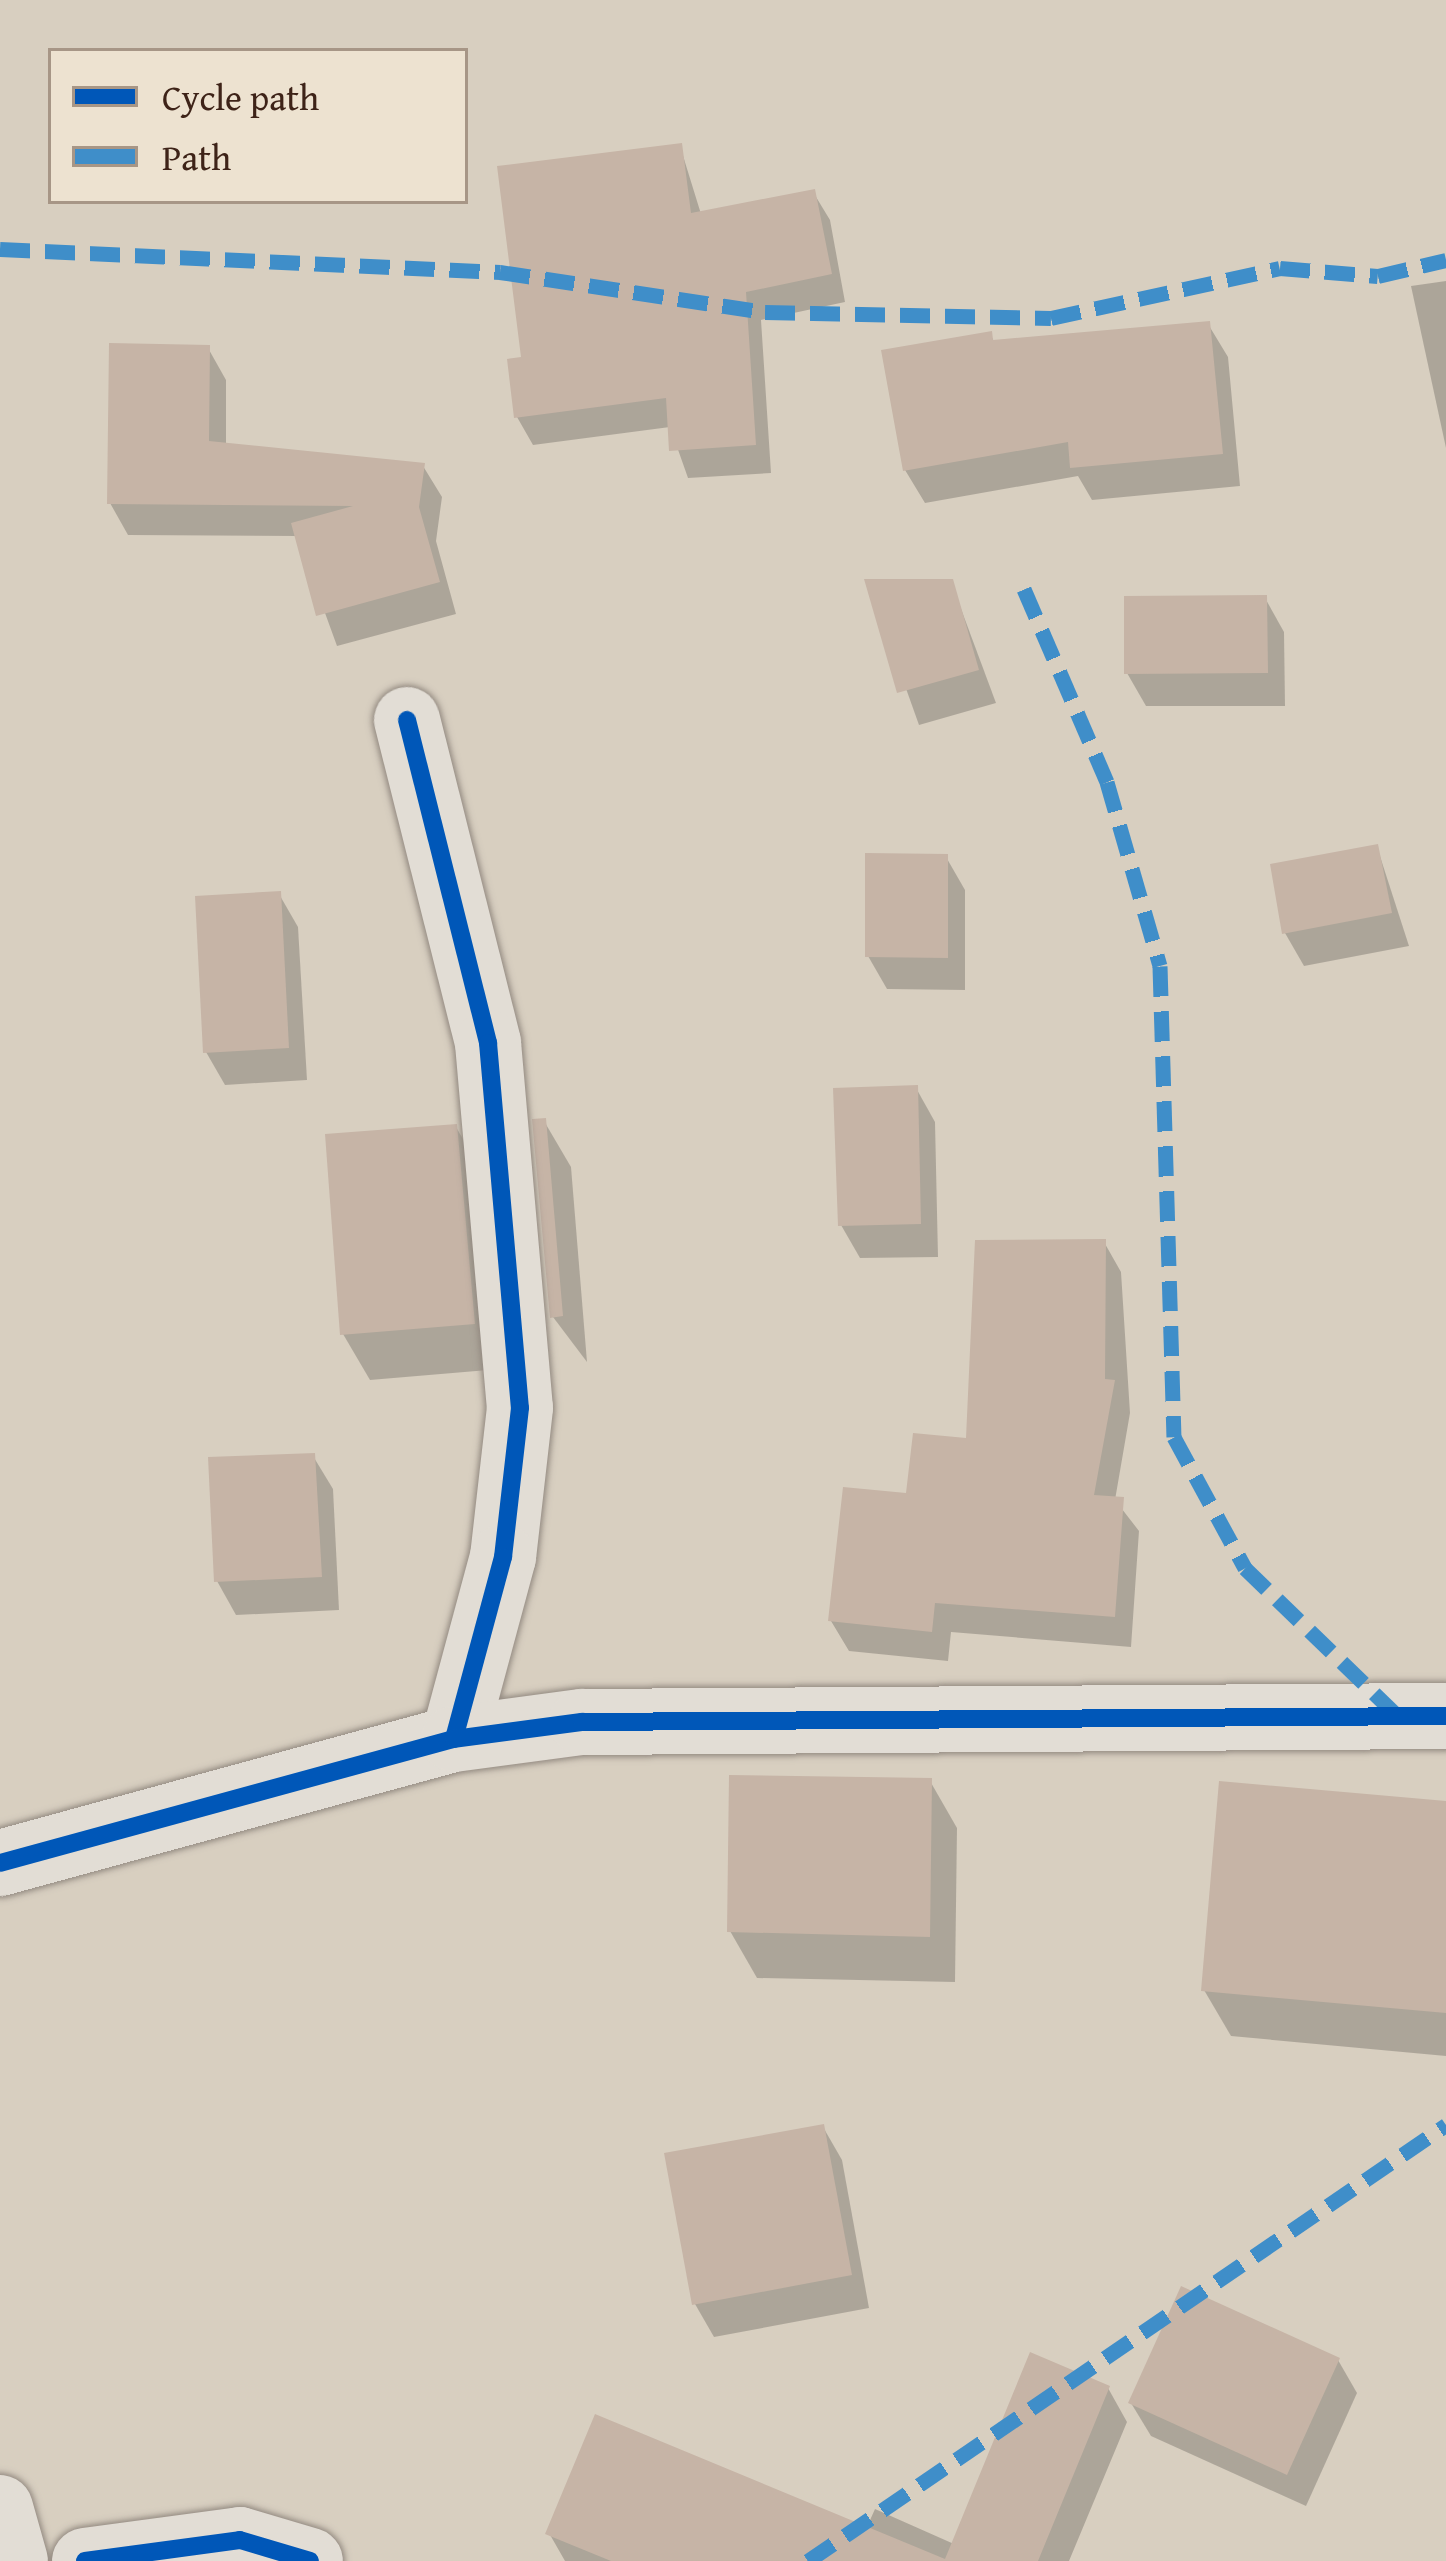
<!DOCTYPE html>
<style>
body{margin:0}
#map{position:relative;width:1446px;height:2561px;overflow:hidden;background:#d8cfc0;font-family:"Gentium Book Plus",serif}
div>[style]{position:absolute}
.shadow>*{inset:0;background:#0003}
.building>*{inset:0;background:#c6b4a6}
.roads{filter:drop-shadow(0 0 3px #938a81) drop-shadow(0 0 3px #938a81)}
.minor>*{height:66px;margin:-33px;padding:0 33px;transform-origin:33px;border-radius:33px;background:#e2ddd5}
.quiet>*{height:15px;margin-top:-7.5px;transform-origin:0;background:repeating-linear-gradient(90deg,#3f8ec9 0 30px,transparent 0 45px)}
.cycleway>*{height:18px;margin:-9px;padding:0 9px;transform-origin:9px;border-radius:9px;background:#0057b8}
span{translate:-50% -50%;white-space:nowrap;text-align:center;line-height:1.15;-webkit-text-stroke:10px #ede2d0;paint-order:stroke}
.legend{position:absolute;left:48px;top:48px;width:420px;height:156px;box-sizing:border-box;background:#ede2d0;border:3px solid #a79686;margin:0;padding:15px 21px;list-style:none;font-size:36px;color:#3e2318}
.legend li{display:flex;align-items:center;gap:24px;height:60px}
.legend b{width:60px;border:3px solid #a79686}
</style>
<div id="map">
<div class="shadow">
<i style="clip-path:polygon(680px 146px,701px 214px,813px 192px,830px 220px,845px 302px,761px 320px,771px 473px,688px 478px,670px 427px,533px 445px,517px 417px,524px 360px)"></i>
<i style="clip-path:polygon(1446px 281px,1446px 448px,1411px 286px)"></i>
<i style="clip-path:polygon(1208px 324px,1228px 357px,1240px 486px,1092px 500px,1078px 476px,925px 503px,905px 470px,990px 334px,995px 343px)"></i>
<i style="clip-path:polygon(208px 348px,226px 380px,226px 446px,423px 466px,442px 497px,436px 541px,456px 614px,337px 646px,297px 536px,128px 535px,110px 503px)"></i>
<i style="clip-path:polygon(868px 582px,951px 582px,996px 703px,919px 725px)"></i>
<i style="clip-path:polygon(1265px 598px,1284px 632px,1285px 706px,1146px 706px,1127px 673px)"></i>
<i style="clip-path:polygon(1377px 847px,1409px 946px,1304px 966px,1285px 933px)"></i>
<i style="clip-path:polygon(946px 857px,965px 890px,965px 990px,887px 989px,868px 956px)"></i>
<i style="clip-path:polygon(279px 894px,298px 927px,307px 1080px,225px 1085px,206px 1052px)"></i>
<i style="clip-path:polygon(916px 1088px,935px 1122px,938px 1257px,860px 1258px,841px 1225px)"></i>
<i style="clip-path:polygon(544px 1121px,571px 1167px,587px 1362px,553px 1317px)"></i>
<i style="clip-path:polygon(456px 1127px,483px 1174px,500px 1369px,370px 1380px,343px 1334px)"></i>
<i style="clip-path:polygon(1104px 1242px,1121px 1272px,1130px 1413px,1115px 1500px,1139px 1531px,1131px 1647px,951px 1632px,948px 1661px,849px 1651px,831px 1621px,909px 1497px,969px 1441px)"></i>
<i style="clip-path:polygon(313px 1456px,333px 1489px,339px 1610px,236px 1615px,217px 1581px)"></i>
<i style="clip-path:polygon(930px 1781px,957px 1828px,955px 1982px,757px 1978px,730px 1931px)"></i>
<i style="clip-path:polygon(1446px 1804px,1446px 2056px,1231px 2036px,1204px 1990px)"></i>
<i style="clip-path:polygon(823px 2127px,842px 2160px,869px 2308px,714px 2337px,695px 2304px)"></i>
<i style="clip-path:polygon(1338px 2360px,1357px 2393px,1306px 2506px,1151px 2436px,1131px 2403px)"></i>
<i style="clip-path:polygon(1108px 2388px,1127px 2422px,1069px 2561px,565px 2561px,549px 2533px,866px 2529px,875px 2509px,954px 2544px)"></i>
</div>
<div class="building">
<i style="clip-path:polygon(682px 143px,691px 213px,815px 189px,832px 274px,746px 292px,756px 445px,669px 451px,666px 398px,514px 418px,507px 359px,521px 357px,497px 166px)"></i>
<i style="clip-path:polygon(1210px 321px,1223px 454px,1070px 468px,1068px 442px,903px 471px,881px 350px,992px 331px,993px 340px)"></i>
<i style="clip-path:polygon(109px 343px,210px 345px,209px 441px,425px 463px,419px 507px,440px 582px,316px 616px,291px 523px,353px 506px,107px 504px)"></i>
<i style="clip-path:polygon(864px 579px,953px 579px,979px 670px,897px 693px)"></i>
<i style="clip-path:polygon(1267px 595px,1268px 673px,1124px 674px,1124px 596px)"></i>
<i style="clip-path:polygon(1378px 844px,1392px 913px,1282px 934px,1270px 864px)"></i>
<i style="clip-path:polygon(865px 853px,948px 854px,948px 958px,865px 957px)"></i>
<i style="clip-path:polygon(281px 891px,289px 1048px,203px 1053px,195px 896px)"></i>
<i style="clip-path:polygon(918px 1085px,921px 1224px,838px 1226px,833px 1088px)"></i>
<i style="clip-path:polygon(546px 1118px,563px 1316px,550px 1318px,532px 1119px)"></i>
<i style="clip-path:polygon(457px 1124px,475px 1324px,340px 1335px,325px 1134px)"></i>
<i style="clip-path:polygon(1106px 1239px,1105px 1379px,1115px 1380px,1094px 1495px,1124px 1497px,1115px 1617px,935px 1603px,932px 1632px,828px 1621px,843px 1487px,906px 1493px,913px 1433px,966px 1438px,975px 1240px)"></i>
<i style="clip-path:polygon(315px 1453px,322px 1577px,214px 1582px,208px 1457px)"></i>
<i style="clip-path:polygon(729px 1775px,932px 1778px,930px 1937px,727px 1932px)"></i>
<i style="clip-path:polygon(1219px 1781px,1446px 1801px,1446px 2013px,1201px 1991px)"></i>
<i style="clip-path:polygon(824px 2124px,852px 2275px,692px 2305px,664px 2153px)"></i>
<i style="clip-path:polygon(1181px 2286px,1340px 2358px,1287px 2475px,1128px 2403px)"></i>
<i style="clip-path:polygon(1030px 2352px,1110px 2386px,1038px 2561px,611px 2561px,545px 2534px,595px 2414px,945px 2559px)"></i>
</div>
<div class="roads">
<div class="minor">
<i style="left:407px;top:720px;width:333px;rotate:75.9deg"></i>
<i style="left:488px;top:1043px;width:366px;rotate:85deg"></i>
<i style="left:520px;top:1408px;width:150px;rotate:96.5deg"></i>
<i style="left:503px;top:1557px;width:188px;rotate:105.1deg"></i>
<i style="left:0;top:1863px;width:471px;rotate:-15.3deg"></i>
<i style="left:454px;top:1739px;width:129px;rotate:-7.6deg"></i>
<i style="left:582px;top:1722px;width:864px;rotate:-0.4deg"></i>
<i style="left:0;top:2508px;width:55px;rotate:74.2deg"></i>
<i style="left:85px;top:2561px;width:156px;rotate:-7.7deg"></i>
<i style="left:240px;top:2540px;width:73px;rotate:16.7deg"></i>
</div>
</div>
<div class="quiet">
<i style="left:0;top:249px;width:501px;rotate:2.63deg"></i>
<i style="left:500px;top:272px;width:268px;rotate:8.6deg"></i>
<i style="left:765px;top:312px;width:286px;rotate:1.2deg"></i>
<i style="left:1051px;top:318px;width:234px;rotate:-12.3deg"></i>
<i style="left:1280px;top:268px;width:98px;rotate:4.7deg"></i>
<i style="left:1378px;top:276px;width:70px;rotate:-13.2deg"></i>
<i style="left:1024px;top:589px;width:210px;rotate:66.7deg"></i>
<i style="left:1107px;top:782px;width:191px;rotate:73.9deg"></i>
<i style="left:1160px;top:966px;width:471px;rotate:88.3deg"></i>
<i style="left:1174px;top:1437px;width:149px;rotate:61.5deg"></i>
<i style="left:1245px;top:1568px;width:214px;rotate:44.1deg"></i>
<i style="left:808px;top:2561px;width:773px;rotate:-34.35deg"></i>
</div>
<div class="cycleway">
<i style="left:407px;top:720px;width:333px;rotate:75.9deg"></i>
<i style="left:488px;top:1043px;width:366px;rotate:85deg"></i>
<i style="left:520px;top:1408px;width:150px;rotate:96.5deg"></i>
<i style="left:503px;top:1557px;width:188px;rotate:105.1deg"></i>
<i style="left:0;top:1863px;width:471px;rotate:-15.3deg"></i>
<i style="left:454px;top:1739px;width:129px;rotate:-7.6deg"></i>
<i style="left:582px;top:1722px;width:864px;rotate:-0.4deg"></i>
<i style="left:85px;top:2561px;width:156px;rotate:-7.7deg"></i>
<i style="left:240px;top:2540px;width:73px;rotate:16.7deg"></i>
</div>
<ul class="legend">
<li><b style="height:15px;background:#0057b8"></b>Cycle path</li>
<li><b style="height:15px;background:#3f8ec9"></b>Path</li>
</ul>
</div>
